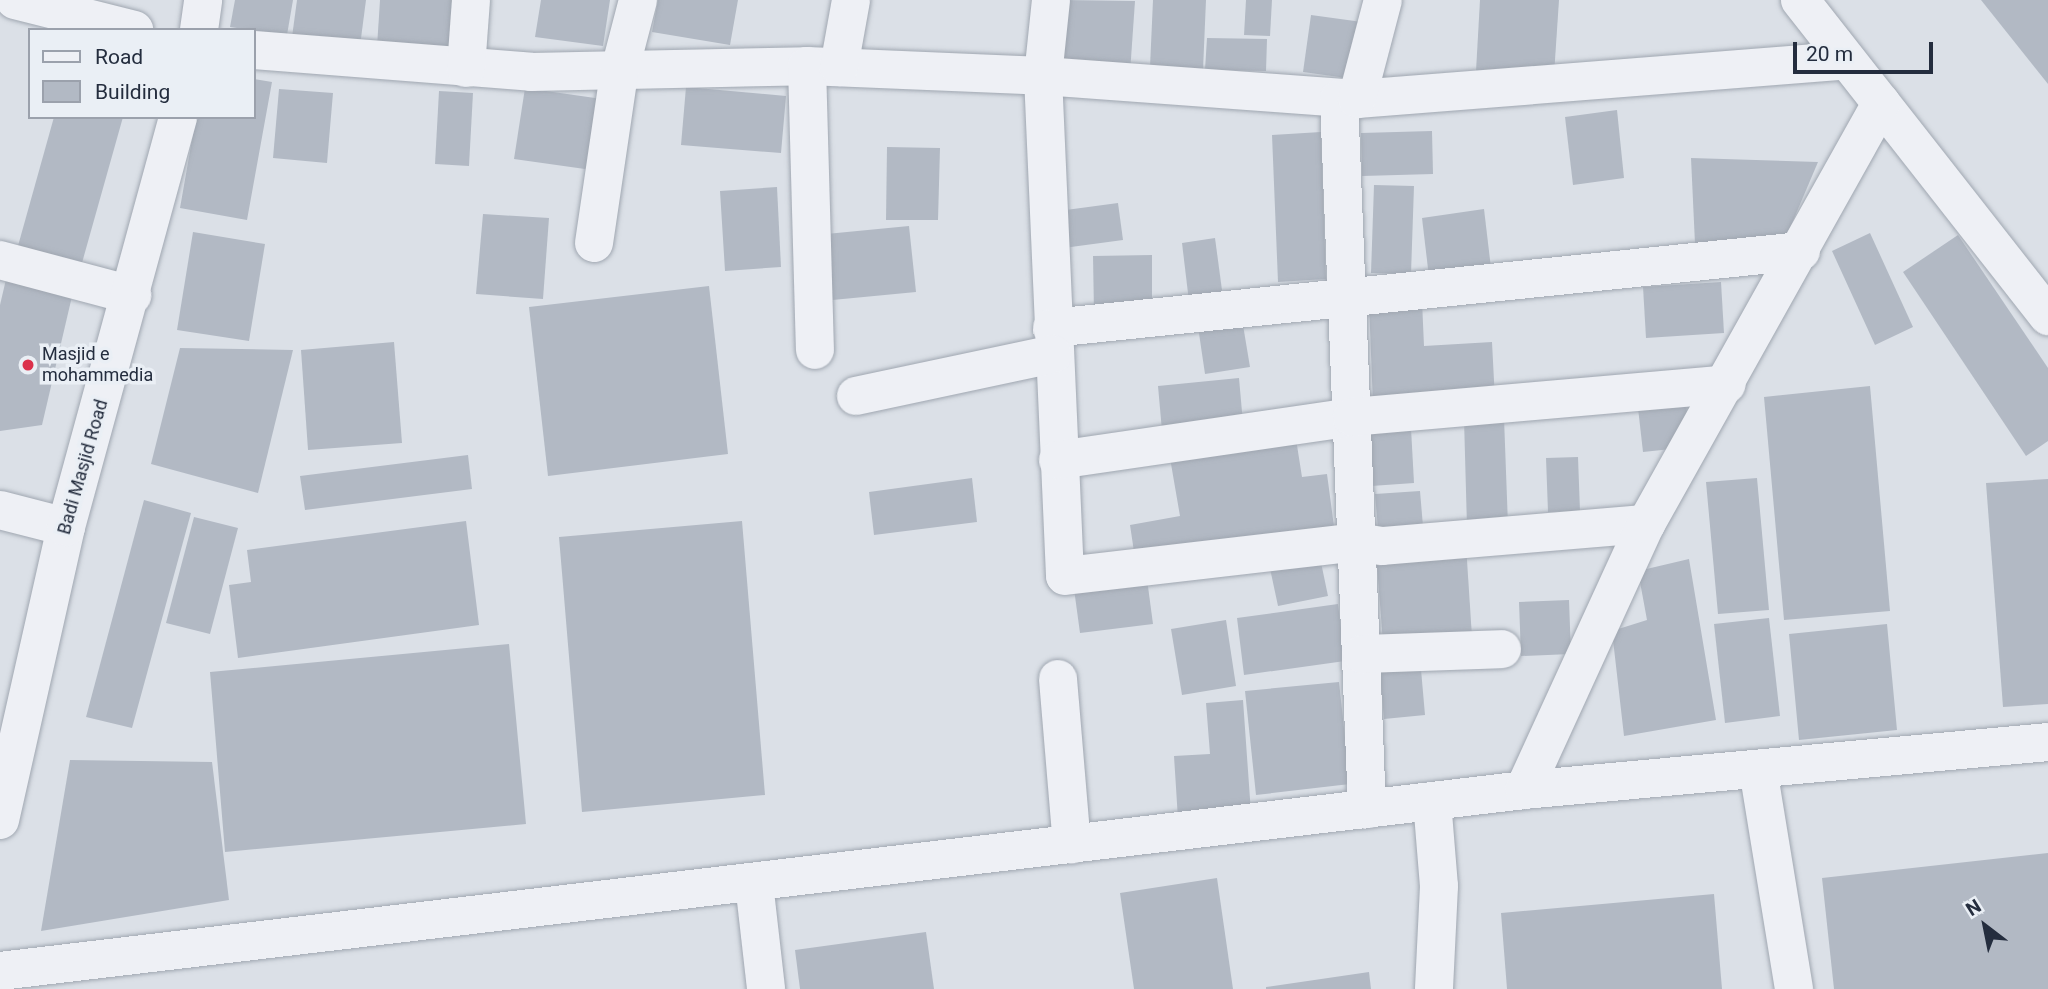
<!DOCTYPE html>
<style>
body{margin:0}
#map{position:relative;width:2048px;height:989px;overflow:hidden;background:#dbe0e7;font-family:Roboto,sans-serif}
div>[style]{position:absolute}
.building>*{inset:0;background:#b2b9c4}
.roads{filter:drop-shadow(0 0 2px #a0a7b1) drop-shadow(0 0 2px #a0a7b1)}
.minor>*{height:38px;margin:-19px;padding:0 19px;transform-origin:19px;border-radius:19px;background:#eef0f5}
.dots>*{width:19px;height:19px;translate:-50% -50%;box-sizing:border-box;border:4px solid #eaeff5;border-radius:50%}
span{translate:-50% -50%;white-space:nowrap;text-align:center;line-height:1.15;-webkit-text-stroke:7px #eaeff5;paint-order:stroke}
.poi-label{font-size:18px;color:#242d3e}
.left{translate:0 -50%;text-align:left}
.street-label{font-size:18px;color:#242d3e}
.legend{position:absolute;left:28px;top:28px;width:228px;height:91px;box-sizing:border-box;background:#eaeff5;border:2px solid #9ba1ac;margin:0;padding:9px 12px;list-style:none;font-size:21px;color:#242d3e}
.legend li{display:flex;align-items:center;gap:14px;height:35px}
.legend b{width:35px;border:2px solid #9ba1ac}
.north{position:absolute;left:1950px;top:891px;width:70px;height:70px;-webkit-text-stroke:5px #eaeff5;paint-order:stroke;rotate:328deg;font-size:19px;font-weight:700;line-height:28px;text-align:center;color:#242d3e}
.north::after{content:'';display:block;margin:auto;width:24px;height:32px;background:#242d3e;clip-path:polygon(50% 0,100% 100%,50% 72%,0 100%)}
.scale{position:absolute;left:1793px;top:42px;width:140px;height:32px;box-sizing:border-box;border:4px solid #242d3e;border-top:0;padding-left:9px;font-size:21px;line-height:24px;white-space:nowrap;color:#242d3e;-webkit-text-stroke:5px #eaeff5;paint-order:stroke}
</style>
<div id="map">
<div class="building">
<i style="clip-path:polygon(235px 0,293px 0,287px 35px,230px 27px)"></i>
<i style="clip-path:polygon(297px 0,366px 0,360px 46px,292px 37px)"></i>
<i style="clip-path:polygon(380px 0,454px 0,451px 51px,377px 47px)"></i>
<i style="clip-path:polygon(541px 0,610px 0,603px 46px,535px 37px)"></i>
<i style="clip-path:polygon(658px 0,738px 0,730px 45px,652px 32px)"></i>
<i style="clip-path:polygon(1063px 0,1135px 1px,1130px 73px,1059px 68px)"></i>
<i style="clip-path:polygon(1153px 0,1206px 0,1203px 70px,1150px 67px)"></i>
<i style="clip-path:polygon(1246px 0,1272px 0,1270px 36px,1244px 35px)"></i>
<i style="clip-path:polygon(1480px 0,1559px 0,1554px 75px,1476px 71px)"></i>
<i style="clip-path:polygon(1981px 0,2048px 0,2048px 84px)"></i>
<i style="clip-path:polygon(1311px 15px,1362px 22px,1354px 79px,1303px 72px)"></i>
<i style="clip-path:polygon(1207px 38px,1267px 39px,1266px 71px,1205px 70px)"></i>
<i style="clip-path:polygon(254px 79px,272px 82px,247px 220px,180px 208px,196px 117px,254px 117px)"></i>
<i style="clip-path:polygon(686px 87px,786px 96px,781px 153px,681px 145px)"></i>
<i style="clip-path:polygon(525px 88px,602px 99px,592px 170px,514px 159px)"></i>
<i style="clip-path:polygon(279px 89px,333px 93px,327px 163px,273px 158px)"></i>
<i style="clip-path:polygon(439px 91px,473px 93px,469px 166px,435px 164px)"></i>
<i style="clip-path:polygon(1617px 110px,1624px 178px,1573px 185px,1565px 117px)"></i>
<i style="clip-path:polygon(54px 117px,123px 117px,80px 270px,16px 253px)"></i>
<i style="clip-path:polygon(1432px 131px,1433px 174px,1362px 176px,1361px 133px)"></i>
<i style="clip-path:polygon(1321px 132px,1326px 279px,1278px 282px,1272px 135px)"></i>
<i style="clip-path:polygon(887px 147px,940px 148px,938px 220px,886px 220px)"></i>
<i style="clip-path:polygon(1691px 158px,1818px 162px,1787px 235px,1695px 244px)"></i>
<i style="clip-path:polygon(1374px 185px,1414px 186px,1411px 274px,1371px 273px)"></i>
<i style="clip-path:polygon(777px 187px,781px 267px,725px 271px,720px 191px)"></i>
<i style="clip-path:polygon(1118px 203px,1123px 240px,1056px 249px,1051px 212px)"></i>
<i style="clip-path:polygon(1484px 209px,1491px 268px,1429px 277px,1422px 218px)"></i>
<i style="clip-path:polygon(483px 214px,549px 218px,543px 299px,476px 294px)"></i>
<i style="clip-path:polygon(909px 226px,916px 292px,822px 301px,816px 235px)"></i>
<i style="clip-path:polygon(193px 232px,265px 244px,249px 341px,177px 330px)"></i>
<i style="clip-path:polygon(1870px 233px,1913px 327px,1875px 345px,1832px 251px)"></i>
<i style="clip-path:polygon(1958px 235px,2048px 368px,2048px 441px,2026px 456px,1903px 272px)"></i>
<i style="clip-path:polygon(1215px 238px,1224px 305px,1190px 310px,1182px 243px)"></i>
<i style="clip-path:polygon(1152px 255px,1152px 312px,1094px 313px,1093px 256px)"></i>
<i style="clip-path:polygon(7px 275px,73px 292px,42px 425px,0 431px,0 305px)"></i>
<i style="clip-path:polygon(1721px 282px,1724px 333px,1646px 338px,1643px 287px)"></i>
<i style="clip-path:polygon(709px 286px,728px 454px,548px 476px,529px 307px)"></i>
<i style="clip-path:polygon(1422px 301px,1424px 346px,1492px 342px,1495px 400px,1373px 405px,1369px 303px)"></i>
<i style="clip-path:polygon(1241px 313px,1250px 367px,1205px 374px,1197px 320px)"></i>
<i style="clip-path:polygon(394px 342px,402px 443px,308px 450px,301px 350px)"></i>
<i style="clip-path:polygon(180px 348px,293px 350px,258px 493px,151px 464px)"></i>
<i style="clip-path:polygon(1239px 378px,1243px 423px,1162px 431px,1158px 386px)"></i>
<i style="clip-path:polygon(1870px 386px,1890px 611px,1784px 620px,1764px 397px)"></i>
<i style="clip-path:polygon(1686px 403px,1690px 447px,1643px 452px,1638px 408px)"></i>
<i style="clip-path:polygon(1504px 418px,1508px 525px,1467px 527px,1464px 419px)"></i>
<i style="clip-path:polygon(1411px 428px,1414px 483px,1371px 486px,1368px 430px)"></i>
<i style="clip-path:polygon(1296px 439px,1302px 477px,1327px 474px,1335px 534px,1136px 565px,1130px 525px,1180px 516px,1170px 458px)"></i>
<i style="clip-path:polygon(468px 455px,472px 489px,305px 510px,300px 476px)"></i>
<i style="clip-path:polygon(1578px 457px,1580px 511px,1548px 512px,1546px 458px)"></i>
<i style="clip-path:polygon(972px 478px,977px 522px,874px 535px,869px 492px)"></i>
<i style="clip-path:polygon(1757px 478px,1769px 610px,1718px 614px,1706px 482px)"></i>
<i style="clip-path:polygon(2048px 479px,2048px 704px,2003px 707px,1986px 483px)"></i>
<i style="clip-path:polygon(1420px 491px,1424px 538px,1379px 541px,1375px 494px)"></i>
<i style="clip-path:polygon(144px 500px,191px 513px,132px 728px,86px 717px)"></i>
<i style="clip-path:polygon(194px 517px,238px 528px,210px 634px,166px 623px)"></i>
<i style="clip-path:polygon(466px 521px,479px 625px,238px 658px,229px 585px,251px 582px,247px 550px)"></i>
<i style="clip-path:polygon(742px 521px,765px 795px,582px 812px,559px 537px)"></i>
<i style="clip-path:polygon(1466px 545px,1472px 637px,1383px 643px,1376px 552px)"></i>
<i style="clip-path:polygon(1318px 548px,1328px 596px,1278px 606px,1268px 559px)"></i>
<i style="clip-path:polygon(1689px 559px,1716px 720px,1624px 736px,1612px 631px,1647px 620px,1638px 571px)"></i>
<i style="clip-path:polygon(1147px 579px,1153px 624px,1080px 633px,1074px 589px)"></i>
<i style="clip-path:polygon(1569px 600px,1571px 654px,1521px 656px,1519px 602px)"></i>
<i style="clip-path:polygon(1338px 604px,1345px 661px,1244px 675px,1237px 618px)"></i>
<i style="clip-path:polygon(1769px 618px,1780px 716px,1725px 723px,1714px 624px)"></i>
<i style="clip-path:polygon(1226px 620px,1236px 686px,1182px 695px,1171px 629px)"></i>
<i style="clip-path:polygon(1887px 624px,1897px 730px,1799px 740px,1789px 634px)"></i>
<i style="clip-path:polygon(509px 644px,526px 824px,225px 852px,210px 672px)"></i>
<i style="clip-path:polygon(1420px 658px,1425px 715px,1384px 719px,1379px 662px)"></i>
<i style="clip-path:polygon(1339px 682px,1350px 784px,1256px 795px,1245px 691px)"></i>
<i style="clip-path:polygon(1243px 700px,1251px 813px,1178px 819px,1174px 756px,1210px 754px,1206px 703px)"></i>
<i style="clip-path:polygon(70px 760px,212px 762px,229px 900px,41px 931px)"></i>
<i style="clip-path:polygon(2048px 853px,2048px 989px,1834px 989px,1822px 878px)"></i>
<i style="clip-path:polygon(1217px 878px,1233px 989px,1134px 989px,1120px 893px)"></i>
<i style="clip-path:polygon(1714px 894px,1722px 989px,1507px 989px,1501px 913px)"></i>
<i style="clip-path:polygon(926px 932px,934px 989px,800px 989px,795px 950px)"></i>
<i style="clip-path:polygon(1369px 972px,1371px 989px,1266px 989px,1266px 987px)"></i>
</div>
<div class="roads">
<div class="minor">
<i style="left:15px;top:0;width:123px;rotate:14.1deg"></i>
<i style="left:1051px;top:0;width:76px;rotate:96deg"></i>
<i style="left:1043px;top:76px;width:500px;rotate:87.48deg"></i>
<i style="left:1065px;top:576px;width:294px;rotate:-6.6deg"></i>
<i style="left:1357px;top:542px;width:25px;rotate:9deg"></i>
<i style="left:1382px;top:546px;width:265px;rotate:-4.8deg"></i>
<i style="left:199px;top:30px;width:30px;rotate:-82deg"></i>
<i style="left:254px;top:50px;width:278px;rotate:4.5deg"></i>
<i style="left:531px;top:72px;width:276px;rotate:-1.2deg"></i>
<i style="left:807px;top:66px;width:236px;rotate:2.4deg"></i>
<i style="left:1043px;top:76px;width:315px;rotate:4.2deg"></i>
<i style="left:1357px;top:99px;width:489px;rotate:-4.5deg"></i>
<i style="left:807px;top:66px;width:284px;rotate:88.4deg"></i>
<i style="left:839px;top:67px;width:68px;rotate:-79.8deg"></i>
<i style="left:466px;top:68px;width:68px;rotate:-85.8deg"></i>
<i style="left:1339px;top:99px;width:711px;rotate:87.74deg"></i>
<i style="left:1357px;top:99px;width:102px;rotate:-75.3deg"></i>
<i style="left:1881px;top:103px;width:271px;rotate:51.9deg"></i>
<i style="left:594px;top:243px;width:172px;rotate:-81.6deg"></i>
<i style="left:619px;top:73px;width:75px;rotate:-75.4deg"></i>
<i style="left:0;top:260px;width:137px;rotate:14.9deg"></i>
<i style="left:1052px;top:328px;width:753px;rotate:-5.87deg"></i>
<i style="left:856px;top:396px;width:201px;rotate:-12deg"></i>
<i style="left:1058px;top:460px;width:297px;rotate:-8.3deg"></i>
<i style="left:1352px;top:417px;width:376px;rotate:-5deg"></i>
<i style="left:0;top:510px;width:68px;rotate:14.4deg"></i>
<i style="left:1362px;top:654px;width:140px;rotate:-2deg"></i>
<i style="left:1058px;top:679px;width:166px;rotate:85.2deg"></i>
<i style="left:1758px;top:769px;width:223px;rotate:80.7deg"></i>
<i style="left:1524px;top:790px;width:293px;rotate:-65.4deg"></i>
<i style="left:1646px;top:524px;width:482px;rotate:-60.8deg"></i>
<i style="left:1881px;top:103px;width:131px;rotate:-128.2deg"></i>
<i style="left:1432px;top:801px;width:85px;rotate:85.3deg"></i>
<i style="left:1439px;top:886px;width:103px;rotate:92.8deg"></i>
<i style="left:0;top:820px;width:300px;rotate:-77.3deg"></i>
<i style="left:66px;top:527px;width:425px;rotate:-74.7deg"></i>
<i style="left:754px;top:883px;width:107px;rotate:83.5deg"></i>
<i style="left:0;top:971px;width:1535px;rotate:-6.77deg"></i>
<i style="left:1524px;top:790px;width:526px;rotate:-5.23deg"></i>
</div>
</div>
<div class="dots">
<i style="left:28px;top:365px;background:#db314b"></i>
</div>
<div class="poi-label">
<span class="left" style="left:42px;top:365px">Masjid e<br>mohammedia</span>
</div>
<div class="street-label">
<span style="left:83px;top:467px;rotate:-74deg">Badi Masjid Road</span>
</div>
<ul class="legend">
<li><b style="height:9px;background:#eef0f5"></b>Road</li>
<li><b style="height:19px;background:#b2b9c4"></b>Building</li>
</ul>
<div class="north">N</div>
<div class="scale">20 m</div>
</div>
